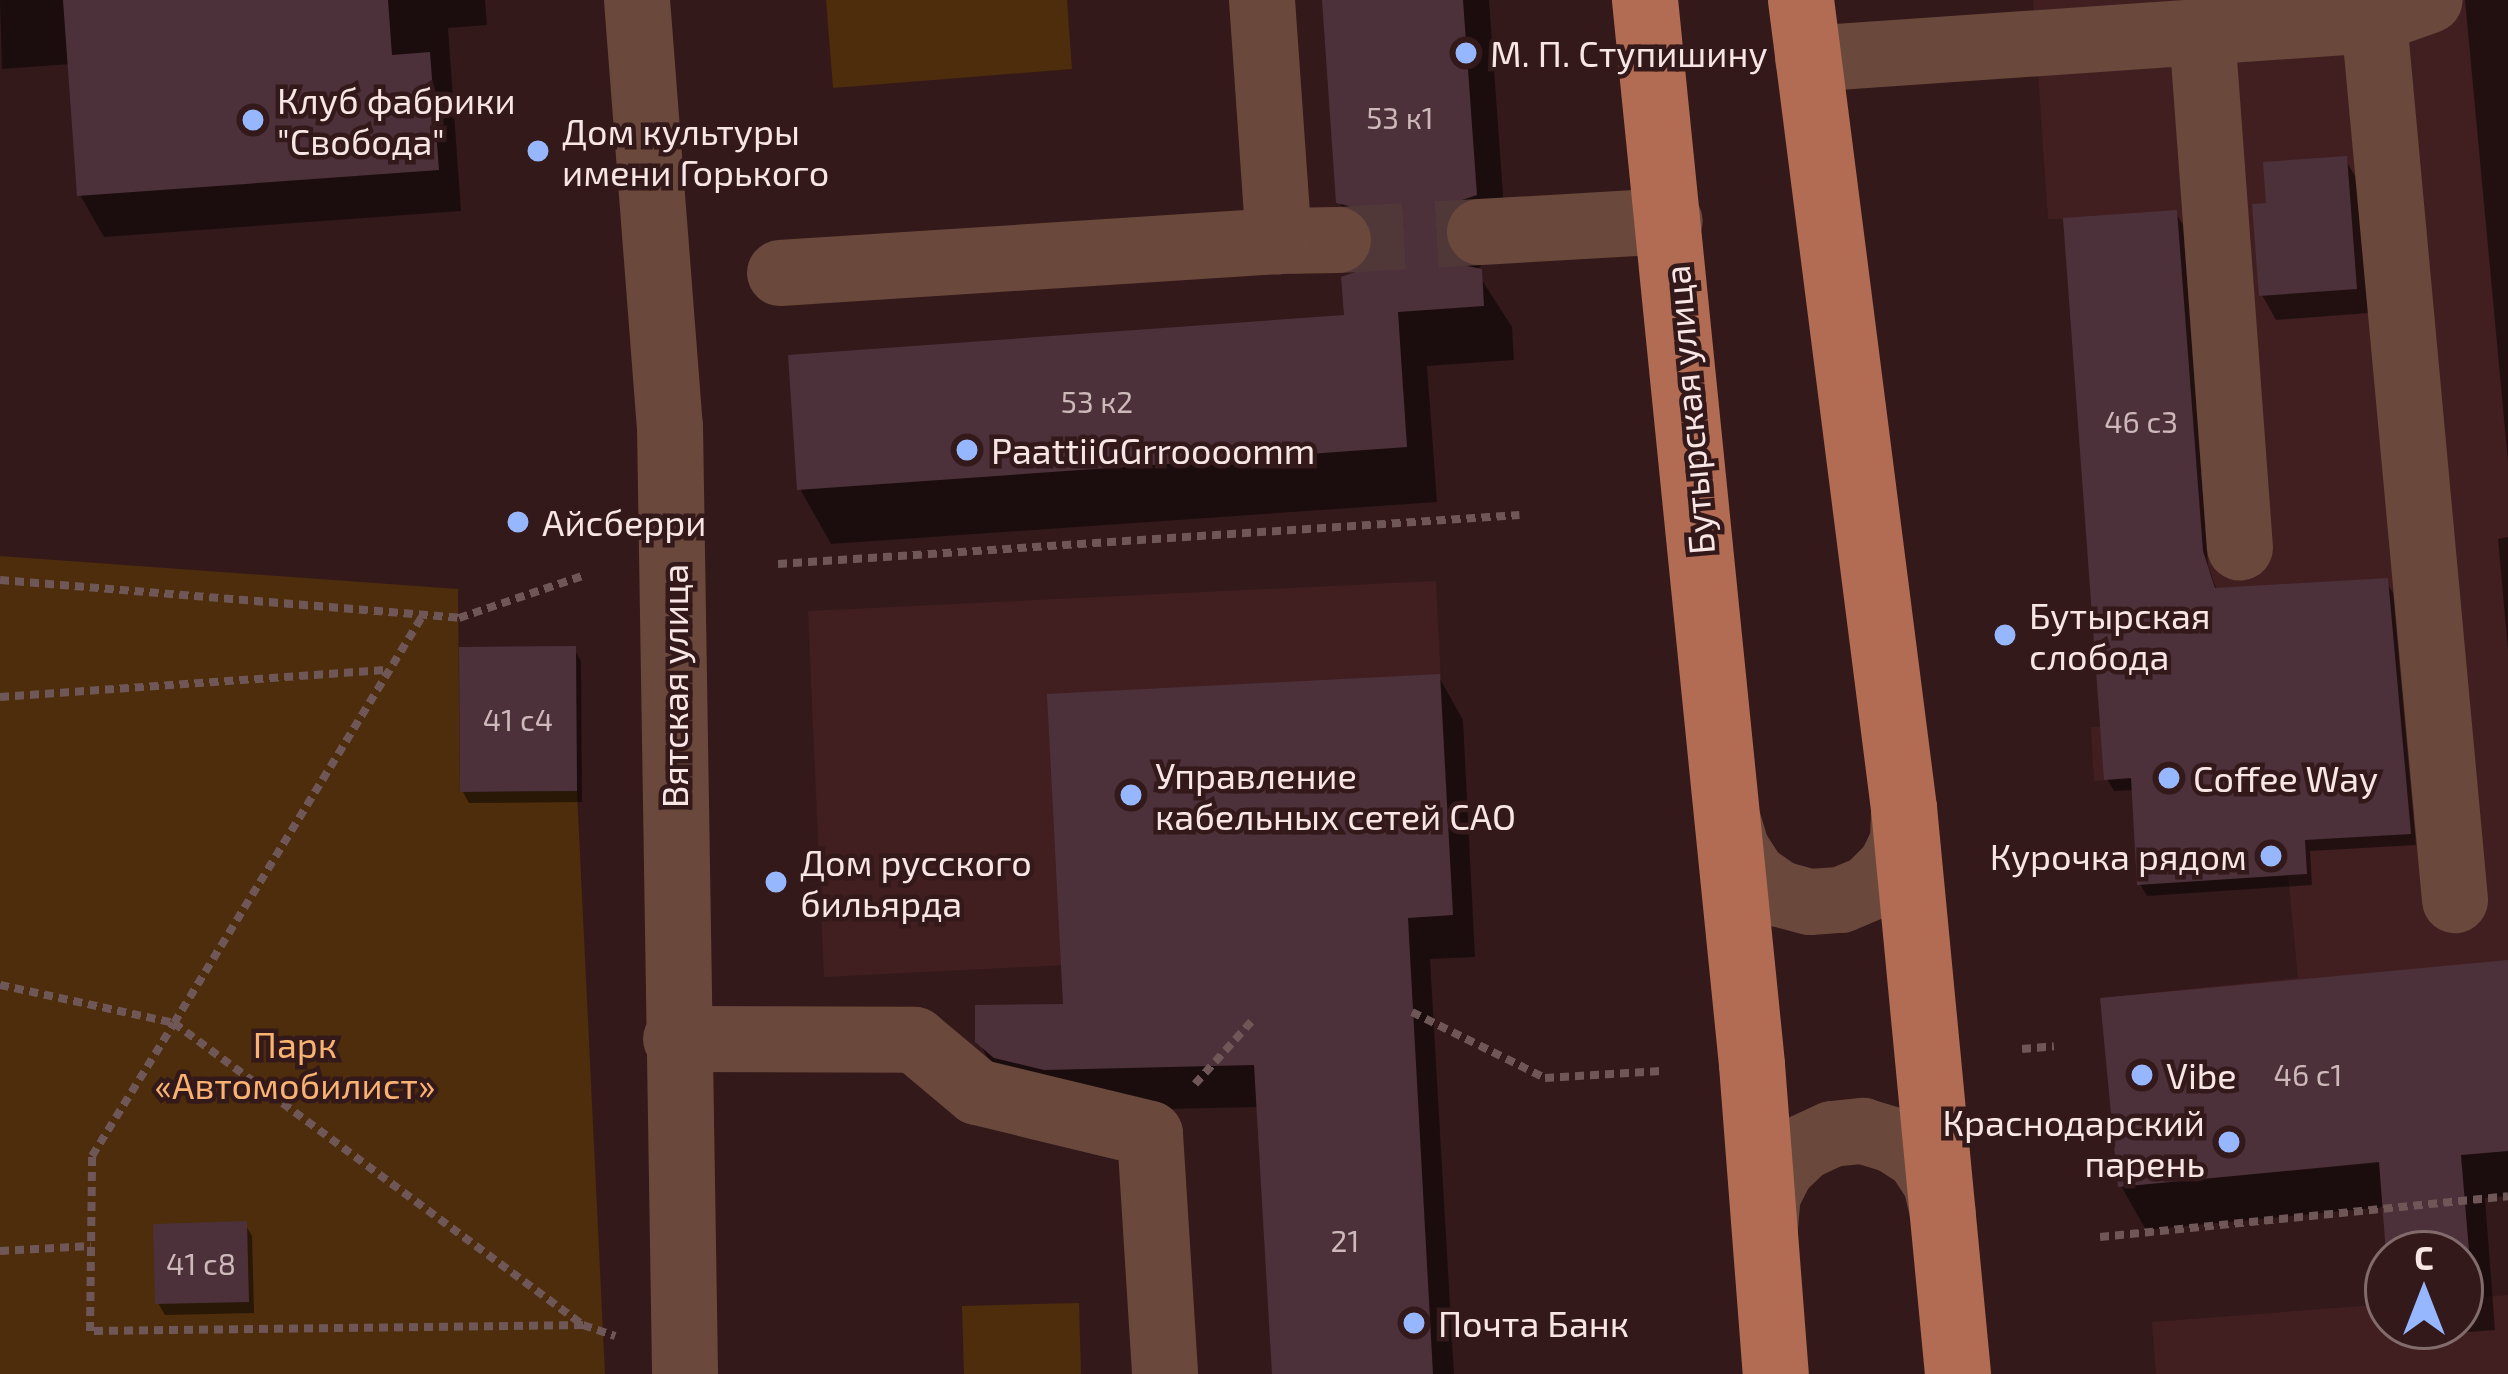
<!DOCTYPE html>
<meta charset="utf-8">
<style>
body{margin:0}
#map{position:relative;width:2508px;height:1374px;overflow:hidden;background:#34191a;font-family:"Exo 2",sans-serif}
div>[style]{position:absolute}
.built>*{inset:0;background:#411f21}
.green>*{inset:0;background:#4d2d0b}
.shadow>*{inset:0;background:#0007}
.building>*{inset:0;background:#4c313b}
.minor-tunnel>*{height:66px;margin-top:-33px;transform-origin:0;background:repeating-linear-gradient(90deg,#513838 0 66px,transparent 0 99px)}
.path>*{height:8px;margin-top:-4px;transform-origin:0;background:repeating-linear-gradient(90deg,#6f5757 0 9px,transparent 0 15px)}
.minor>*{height:66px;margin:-33px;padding:0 33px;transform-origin:33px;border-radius:33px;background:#6a483c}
.major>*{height:66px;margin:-33px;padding:0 33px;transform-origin:33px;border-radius:33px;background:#b26c53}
.dots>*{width:33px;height:33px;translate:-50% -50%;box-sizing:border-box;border:6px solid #34191a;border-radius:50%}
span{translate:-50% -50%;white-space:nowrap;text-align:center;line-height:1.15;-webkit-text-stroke:9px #34191a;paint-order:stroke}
.number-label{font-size:30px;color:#cdb8ba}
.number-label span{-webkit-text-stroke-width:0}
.poi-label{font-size:36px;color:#f8e5e5}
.left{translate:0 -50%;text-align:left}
.right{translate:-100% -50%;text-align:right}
.street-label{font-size:36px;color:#f8e5e5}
.park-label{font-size:36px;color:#f8b272}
.north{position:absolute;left:2364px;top:1230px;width:120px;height:120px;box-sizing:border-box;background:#34191a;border:3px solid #826b6b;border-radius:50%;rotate:0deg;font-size:33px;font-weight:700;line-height:48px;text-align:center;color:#f8e5e5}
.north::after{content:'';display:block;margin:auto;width:42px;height:54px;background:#96b6fd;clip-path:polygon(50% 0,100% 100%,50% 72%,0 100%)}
</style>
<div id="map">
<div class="built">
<i style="clip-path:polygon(2033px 0,2508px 0,2508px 1151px,2118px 1187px,2100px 998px,2298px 978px,2288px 875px,2137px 885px,2131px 779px,2094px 781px,2091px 727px,2112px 726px,2063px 219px,2048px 219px)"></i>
<i style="clip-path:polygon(1436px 581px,1453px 915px,1407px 918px,1408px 948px,824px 977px,808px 611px)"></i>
<i style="clip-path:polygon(2508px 1295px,2508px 1374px,2156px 1374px,2152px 1322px,2388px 1304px,2388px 1326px,2460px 1326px,2460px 1299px)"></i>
</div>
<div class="green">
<i style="clip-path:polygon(826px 0,1067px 0,1072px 69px,833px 88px)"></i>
<i style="clip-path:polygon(0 556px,458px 589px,460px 792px,577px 791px,605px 1374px,0 1374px)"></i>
<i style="clip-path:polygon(1079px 1303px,1081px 1374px,964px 1374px,962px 1306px)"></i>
</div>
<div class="shadow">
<i style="clip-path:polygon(0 0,485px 0,487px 25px,448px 28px,461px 211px,104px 237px,80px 195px,71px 64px,2px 69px)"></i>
<i style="clip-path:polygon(1325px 0,1489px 0,1507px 250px,1490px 256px,1476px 271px,1512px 327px,1514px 360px,1427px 366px,1437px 502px,831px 544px,800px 489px,1347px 318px,1360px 274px,1375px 258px,1339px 202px)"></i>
<i style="clip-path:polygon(2465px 0,2508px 0,2508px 462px)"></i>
<i style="clip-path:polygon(2345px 159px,2359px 183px,2369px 313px,2276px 320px,2262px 295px,2270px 206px)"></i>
<i style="clip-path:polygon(2176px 213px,2183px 225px,2208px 565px,2217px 591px,2386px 581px,2393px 593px,2416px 845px,2310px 851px,2312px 885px,2147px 896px,2140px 884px,2135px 790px,2114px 791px,2107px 779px)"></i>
<i style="clip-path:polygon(2508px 537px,2508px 651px,2498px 539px)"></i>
<i style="clip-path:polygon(574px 649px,581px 661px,582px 802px,469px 803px,463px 792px)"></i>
<i style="clip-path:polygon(1439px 677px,1463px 720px,1475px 957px,1430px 959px,1454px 1374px,1275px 1374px,1259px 1107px,1070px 1111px,1003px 1084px,978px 1041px,1066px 1007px)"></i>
<i style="clip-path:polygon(2508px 962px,2508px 1196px,2485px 1198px,2495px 1330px,2417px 1336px,2412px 1326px,2460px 1326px,2460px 1254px,2389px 1254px,2385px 1207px,2146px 1230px,2121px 1186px)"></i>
<i style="clip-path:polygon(245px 1224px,252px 1236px,254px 1313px,165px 1315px,158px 1303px)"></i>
</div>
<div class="building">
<i style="clip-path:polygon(63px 0,388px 0,392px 55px,430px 52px,439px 170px,77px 196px)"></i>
<i style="clip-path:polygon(1322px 0,1463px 0,1477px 195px,1459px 201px,1447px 214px,1443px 235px,1449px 253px,1462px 265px,1482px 269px,1484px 306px,1398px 312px,1407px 447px,797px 490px,788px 355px,1344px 315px,1341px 277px,1358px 271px,1370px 259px,1375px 238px,1369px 220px,1357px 208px,1336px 203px)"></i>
<i style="clip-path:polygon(2347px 156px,2357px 289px,2259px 296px,2252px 204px,2266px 203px,2263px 162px)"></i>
<i style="clip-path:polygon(2177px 210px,2203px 551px,2215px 588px,2388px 578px,2411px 834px,2305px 840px,2307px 874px,2137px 885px,2131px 778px,2104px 780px,2063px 218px)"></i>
<i style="clip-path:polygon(576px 646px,577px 791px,460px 792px,459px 647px)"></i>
<i style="clip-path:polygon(1440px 674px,1453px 915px,1408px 918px,1433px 1374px,1272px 1374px,1254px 1065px,1044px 1070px,994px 1058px,975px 1042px,975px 1005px,1063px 1004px,1047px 694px)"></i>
<i style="clip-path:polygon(2508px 960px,2508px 1151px,2461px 1155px,2472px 1286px,2460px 1287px,2460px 1254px,2388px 1254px,2388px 1279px,2379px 1162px,2118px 1187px,2100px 998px)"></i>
<i style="clip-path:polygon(247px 1221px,249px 1302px,155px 1304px,153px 1224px)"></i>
</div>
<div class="minor-tunnel">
<i style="left:1338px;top:240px;width:142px;rotate:-3.2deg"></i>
</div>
<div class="path">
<i style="left:778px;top:564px;width:743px;rotate:-3.78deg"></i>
<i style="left:0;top:580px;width:461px;rotate:4.7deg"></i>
<i style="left:459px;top:618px;width:133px;rotate:-18.8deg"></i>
<i style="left:0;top:697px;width:389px;rotate:-4deg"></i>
<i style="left:0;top:985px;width:178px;rotate:12.3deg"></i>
<i style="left:174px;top:1023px;width:508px;rotate:36.44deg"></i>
<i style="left:583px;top:1325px;width:493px;rotate:179.3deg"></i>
<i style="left:90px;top:1331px;width:175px;rotate:-89.3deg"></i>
<i style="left:92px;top:1156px;width:156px;rotate:-58.3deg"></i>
<i style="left:174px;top:1023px;width:479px;rotate:-58.6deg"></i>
<i style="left:1412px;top:1012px;width:148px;rotate:26.4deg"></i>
<i style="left:1545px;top:1078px;width:116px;rotate:-3.5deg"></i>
<i style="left:2022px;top:1049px;width:32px;rotate:-5deg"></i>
<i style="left:1195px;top:1084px;width:84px;rotate:-47.9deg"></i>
<i style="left:2100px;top:1237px;width:410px;rotate:-5.7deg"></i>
<i style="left:0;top:1251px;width:91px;rotate:-3.1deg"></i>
<i style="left:583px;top:1325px;width:34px;rotate:19deg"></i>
</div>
<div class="minor">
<i style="left:637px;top:0;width:427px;rotate:85.6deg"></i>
<i style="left:670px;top:426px;width:948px;rotate:89.09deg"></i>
<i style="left:1262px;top:0;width:242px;rotate:86deg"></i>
<i style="left:1279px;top:241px;width:59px;rotate:-1deg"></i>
<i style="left:2374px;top:20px;width:59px;rotate:-19.7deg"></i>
<i style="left:2202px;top:32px;width:517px;rotate:85.79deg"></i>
<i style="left:1808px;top:59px;width:567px;rotate:-3.94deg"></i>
<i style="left:2374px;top:20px;width:884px;rotate:84.74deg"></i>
<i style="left:1480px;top:232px;width:190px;rotate:-3.3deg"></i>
<i style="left:780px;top:273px;width:500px;rotate:-3.67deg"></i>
<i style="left:1728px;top:821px;width:30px;rotate:73deg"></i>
<i style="left:1737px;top:850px;width:31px;rotate:57deg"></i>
<i style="left:1754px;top:876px;width:32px;rotate:35deg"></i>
<i style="left:1780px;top:894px;width:31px;rotate:15deg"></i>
<i style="left:1810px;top:902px;width:31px;rotate:-4deg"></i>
<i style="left:1841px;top:900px;width:30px;rotate:-23deg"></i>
<i style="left:1869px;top:888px;width:31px;rotate:-45deg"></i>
<i style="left:1891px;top:866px;width:28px;rotate:-64deg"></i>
<i style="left:1903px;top:841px;width:33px;rotate:-88deg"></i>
<i style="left:676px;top:1039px;width:239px;rotate:0.2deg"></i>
<i style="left:915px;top:1040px;width:81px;rotate:40deg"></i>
<i style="left:977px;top:1092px;width:178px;rotate:13.6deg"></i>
<i style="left:1150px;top:1134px;width:240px;rotate:86.4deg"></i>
<i style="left:1765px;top:1227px;width:32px;rotate:-85deg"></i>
<i style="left:1768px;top:1195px;width:30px;rotate:-63deg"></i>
<i style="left:1782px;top:1168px;width:30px;rotate:-44deg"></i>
<i style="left:1804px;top:1147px;width:31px;rotate:-25deg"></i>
<i style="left:1832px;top:1134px;width:31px;rotate:-6deg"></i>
<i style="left:1863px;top:1131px;width:31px;rotate:17deg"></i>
<i style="left:1893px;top:1140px;width:31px;rotate:33deg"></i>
<i style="left:1919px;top:1157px;width:31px;rotate:57deg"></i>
<i style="left:1936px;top:1183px;width:31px;rotate:77deg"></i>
</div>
<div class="major">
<i style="left:1645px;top:0;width:1070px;rotate:84.26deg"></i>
<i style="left:1752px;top:1065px;width:310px;rotate:85.6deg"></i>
<i style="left:1801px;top:0;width:815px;rotate:82.74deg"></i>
<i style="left:1904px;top:808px;width:569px;rotate:84.55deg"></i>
</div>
<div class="dots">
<i style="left:1466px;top:53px;background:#96b6fd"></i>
<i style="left:253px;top:120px;background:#96b6fd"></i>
<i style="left:538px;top:151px;background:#96b6fd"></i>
<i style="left:967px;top:450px;background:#96b6fd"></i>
<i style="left:518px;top:522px;background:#96b6fd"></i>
<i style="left:2005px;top:635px;background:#96b6fd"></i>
<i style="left:2169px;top:778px;background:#96b6fd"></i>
<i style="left:1131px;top:795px;background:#96b6fd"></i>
<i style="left:2271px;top:856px;background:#96b6fd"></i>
<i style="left:776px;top:882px;background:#96b6fd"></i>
<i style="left:2142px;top:1075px;background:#96b6fd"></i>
<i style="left:2229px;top:1142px;background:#96b6fd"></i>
<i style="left:1414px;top:1323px;background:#96b6fd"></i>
</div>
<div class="number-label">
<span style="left:1400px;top:117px">53 к1</span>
<span style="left:1097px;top:401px">53 к2</span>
<span style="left:2141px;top:421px">46 с3</span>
<span style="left:518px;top:719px">41 с4</span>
<span style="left:2308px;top:1074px">46 с1</span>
<span style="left:1345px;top:1240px">21</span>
<span style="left:201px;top:1263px">41 с8</span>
</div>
<div class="poi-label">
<span class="left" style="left:1490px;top:53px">М. П. Ступишину</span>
<span class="left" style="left:277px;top:120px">Клуб фабрики<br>"Свобода"</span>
<span class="left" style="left:562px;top:151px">Дом культуры<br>имени Горького</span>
<span class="left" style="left:991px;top:450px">PaattiiGGrroooomm</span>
<span class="left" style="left:542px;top:522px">Айсберри</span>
<span class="left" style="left:2029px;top:635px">Бутырская<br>слобода</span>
<span class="left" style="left:1155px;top:795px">Управление<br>кабельных сетей САО</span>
<span class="left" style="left:2193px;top:778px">Coffee Way</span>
<span class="right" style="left:2247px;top:856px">Курочка рядом</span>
<span class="left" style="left:800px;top:882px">Дом русского<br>бильярда</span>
<span class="left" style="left:2166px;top:1075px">Vibe</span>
<span class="right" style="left:2205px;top:1142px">Краснодарский<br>парень</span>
<span class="left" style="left:1438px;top:1323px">Почта Банк</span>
</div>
<div class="street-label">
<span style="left:1688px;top:410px;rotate:-95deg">Бутырская улица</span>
<span style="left:674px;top:686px;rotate:-90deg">Вятская улица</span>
</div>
<div class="park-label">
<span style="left:295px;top:1064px">Парк<br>«Автомобилист»</span>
</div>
<div class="north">С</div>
</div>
